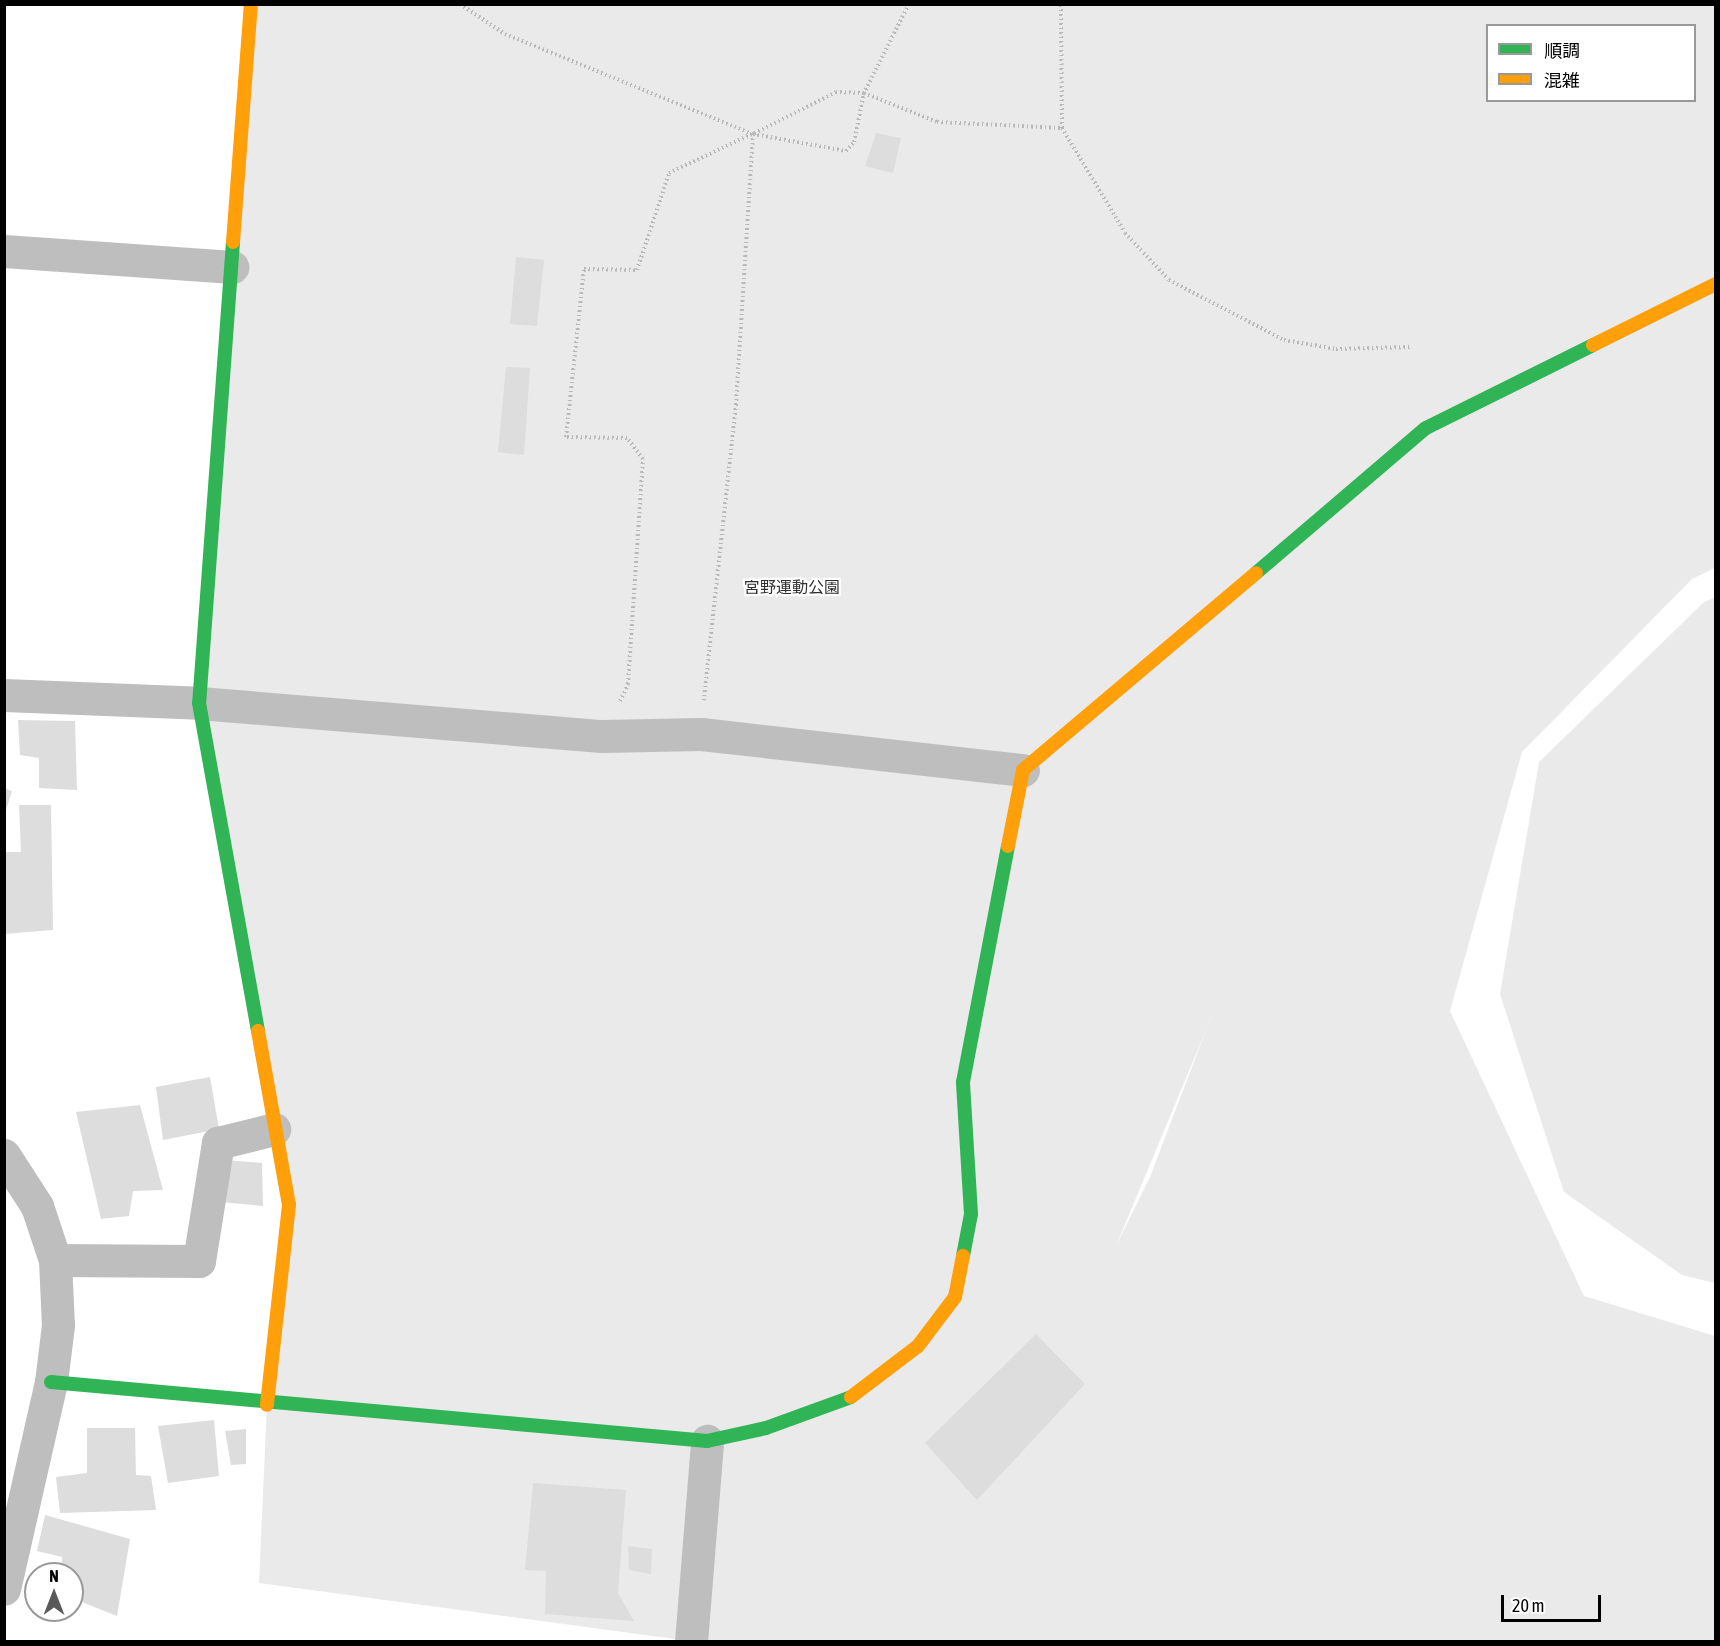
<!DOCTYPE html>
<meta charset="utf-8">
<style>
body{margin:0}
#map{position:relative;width:1720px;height:1646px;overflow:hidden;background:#fff;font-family:"Asap Condensed","Noto Sans JP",sans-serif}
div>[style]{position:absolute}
.green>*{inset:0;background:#eaeaea}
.building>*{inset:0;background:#ddd}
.path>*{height:4px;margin-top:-2px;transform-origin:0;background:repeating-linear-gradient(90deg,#b8b8b8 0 1.5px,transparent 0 4.5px)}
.street>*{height:33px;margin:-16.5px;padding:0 16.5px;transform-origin:16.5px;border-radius:16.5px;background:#bebebe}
.fast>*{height:14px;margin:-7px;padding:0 7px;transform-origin:7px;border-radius:7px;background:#30b455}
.slow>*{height:14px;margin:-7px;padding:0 7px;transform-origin:7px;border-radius:7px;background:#ff9f0a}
span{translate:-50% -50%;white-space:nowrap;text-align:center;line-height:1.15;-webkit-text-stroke:4.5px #fff;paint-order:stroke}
.park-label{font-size:16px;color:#303030}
.frame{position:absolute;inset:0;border:6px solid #000;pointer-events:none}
.legend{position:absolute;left:1486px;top:24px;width:210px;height:78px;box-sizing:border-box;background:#fff;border:2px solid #999;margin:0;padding:8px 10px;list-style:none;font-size:18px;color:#000}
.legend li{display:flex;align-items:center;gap:12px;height:30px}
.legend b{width:30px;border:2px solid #999}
.north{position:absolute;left:24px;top:1562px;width:60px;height:60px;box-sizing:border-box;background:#fff;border:2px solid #999;border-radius:50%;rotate:0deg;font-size:16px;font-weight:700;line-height:24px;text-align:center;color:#000}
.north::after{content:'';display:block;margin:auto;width:21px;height:27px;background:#595959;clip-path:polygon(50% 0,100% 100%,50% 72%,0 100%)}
.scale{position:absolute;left:1501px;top:1595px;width:100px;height:27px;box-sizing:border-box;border:3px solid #000;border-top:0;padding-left:8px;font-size:18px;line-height:21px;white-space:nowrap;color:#000;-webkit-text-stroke:4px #fff;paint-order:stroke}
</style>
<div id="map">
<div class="green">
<i style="clip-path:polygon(evenodd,251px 5px,1715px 5px,1715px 568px,1692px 579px,1522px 752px,1450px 1011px,1584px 1296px,1715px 1336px,1715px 1641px,697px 1642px,259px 1583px,267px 1405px,289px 1205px,199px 703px,251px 5px,1488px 26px,1694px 26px,1694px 100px,1488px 100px,1488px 26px,251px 5px,1211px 1017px,1150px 1177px,1116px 1246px,1211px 1018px,1211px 1017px)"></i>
<i style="clip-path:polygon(1715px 597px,1715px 1283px,1682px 1275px,1564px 1192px,1500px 994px,1539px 762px,1703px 603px)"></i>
</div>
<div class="building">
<i style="clip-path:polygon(876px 133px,901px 138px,893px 173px,865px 166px)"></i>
<i style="clip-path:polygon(516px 257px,544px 260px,537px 326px,510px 324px)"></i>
<i style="clip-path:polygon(506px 367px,530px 368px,524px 455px,498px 452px)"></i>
<i style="clip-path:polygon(18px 720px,75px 721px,77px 790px,39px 788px,39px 758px,20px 755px)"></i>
<i style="clip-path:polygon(4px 788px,12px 791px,5px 813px,4px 813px)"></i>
<i style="clip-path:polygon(19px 805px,51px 805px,53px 930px,4px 934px,4px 852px,21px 852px)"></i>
<i style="clip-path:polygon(210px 1077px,219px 1129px,163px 1140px,156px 1087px)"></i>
<i style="clip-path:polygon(140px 1105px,163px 1190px,133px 1191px,129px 1216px,101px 1219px,76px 1112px)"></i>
<i style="clip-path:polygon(225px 1160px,262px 1163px,263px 1206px,220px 1202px)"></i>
<i style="clip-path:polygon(1036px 1334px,1085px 1384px,977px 1500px,925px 1443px)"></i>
<i style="clip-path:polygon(214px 1420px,219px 1476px,168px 1483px,158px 1426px)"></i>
<i style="clip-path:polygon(87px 1428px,135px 1428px,136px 1475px,151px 1476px,156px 1510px,60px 1513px,56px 1477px,87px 1473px)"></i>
<i style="clip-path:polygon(246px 1429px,246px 1464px,231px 1465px,225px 1431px)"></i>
<i style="clip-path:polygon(533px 1483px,626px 1490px,618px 1593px,634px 1621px,545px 1614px,546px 1571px,525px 1570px)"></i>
<i style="clip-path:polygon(45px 1515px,130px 1539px,117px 1616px,72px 1598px,72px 1574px,61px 1574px,62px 1557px,37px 1551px)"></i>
<i style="clip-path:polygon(628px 1546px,652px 1549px,651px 1574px,629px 1570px)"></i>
</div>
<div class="path">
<i style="left:460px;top:4px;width:54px;rotate:33.7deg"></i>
<i style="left:505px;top:34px;width:267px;rotate:22deg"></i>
<i style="left:753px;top:134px;width:95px;rotate:10.4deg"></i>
<i style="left:846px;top:151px;width:12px;rotate:-48deg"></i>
<i style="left:854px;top:142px;width:50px;rotate:-78.5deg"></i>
<i style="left:864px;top:93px;width:28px;rotate:-178deg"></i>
<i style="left:836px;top:92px;width:93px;rotate:153.2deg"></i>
<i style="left:753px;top:134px;width:271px;rotate:93.6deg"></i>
<i style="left:736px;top:404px;width:298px;rotate:96.2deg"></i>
<i style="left:909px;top:4px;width:100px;rotate:116.8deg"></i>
<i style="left:864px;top:93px;width:79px;rotate:21.7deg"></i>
<i style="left:937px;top:122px;width:125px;rotate:2.7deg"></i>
<i style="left:1062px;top:128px;width:124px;rotate:-90.5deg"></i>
<i style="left:1062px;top:128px;width:122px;rotate:59deg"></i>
<i style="left:1125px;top:233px;width:64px;rotate:46.9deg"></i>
<i style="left:1169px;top:280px;width:130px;rotate:27.6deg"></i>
<i style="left:1284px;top:340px;width:53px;rotate:9.8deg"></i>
<i style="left:1336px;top:349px;width:75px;rotate:-1.5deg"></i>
<i style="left:620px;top:701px;width:19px;rotate:-65deg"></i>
<i style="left:628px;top:684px;width:225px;rotate:-86.2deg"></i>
<i style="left:643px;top:459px;width:26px;rotate:-127deg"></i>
<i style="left:627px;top:438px;width:61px;rotate:-179.1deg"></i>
<i style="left:566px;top:437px;width:169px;rotate:-83.9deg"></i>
<i style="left:584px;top:269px;width:53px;rotate:1.1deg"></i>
<i style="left:637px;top:270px;width:102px;rotate:-71.7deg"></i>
<i style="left:669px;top:173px;width:92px;rotate:-25.2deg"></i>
</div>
<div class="street">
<i style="left:4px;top:251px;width:229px;rotate:4deg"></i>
<i style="left:4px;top:695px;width:195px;rotate:2.3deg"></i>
<i style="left:199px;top:703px;width:404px;rotate:4.7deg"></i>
<i style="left:602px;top:736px;width:99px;rotate:-1.2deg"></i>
<i style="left:701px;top:734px;width:324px;rotate:6.4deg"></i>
<i style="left:4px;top:1155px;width:61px;rotate:57.1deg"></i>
<i style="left:37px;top:1206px;width:57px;rotate:71.6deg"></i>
<i style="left:55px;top:1260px;width:65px;rotate:87.4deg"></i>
<i style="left:58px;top:1325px;width:57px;rotate:97deg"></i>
<i style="left:51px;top:1382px;width:212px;rotate:102.8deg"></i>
<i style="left:55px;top:1260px;width:144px;rotate:0.4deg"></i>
<i style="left:199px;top:1261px;width:120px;rotate:-80.9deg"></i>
<i style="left:218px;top:1143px;width:58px;rotate:-14deg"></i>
<i style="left:691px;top:1642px;width:202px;rotate:-85.4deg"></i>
</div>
<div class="fast">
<i style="left:233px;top:242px;width:462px;rotate:94.2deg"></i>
<i style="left:199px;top:703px;width:333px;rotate:79.8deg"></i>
<i style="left:1256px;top:573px;width:223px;rotate:-40.5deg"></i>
<i style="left:1426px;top:428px;width:186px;rotate:-26.4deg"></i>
<i style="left:963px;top:1256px;width:43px;rotate:-79.2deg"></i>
<i style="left:971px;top:1214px;width:132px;rotate:-93.5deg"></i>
<i style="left:963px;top:1082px;width:240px;rotate:-79.2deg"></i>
<i style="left:51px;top:1382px;width:659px;rotate:5.14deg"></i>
<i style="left:707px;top:1441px;width:60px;rotate:-12.4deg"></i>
<i style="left:766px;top:1428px;width:90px;rotate:-20deg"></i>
</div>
<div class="slow">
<i style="left:233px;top:242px;width:239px;rotate:-85.7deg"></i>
<i style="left:1593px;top:345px;width:137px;rotate:-26.4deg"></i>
<i style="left:1008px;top:846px;width:77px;rotate:-78.8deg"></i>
<i style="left:1023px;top:770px;width:305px;rotate:-40.2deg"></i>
<i style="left:258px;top:1031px;width:177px;rotate:79.9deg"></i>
<i style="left:289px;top:1205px;width:201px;rotate:96.3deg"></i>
<i style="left:851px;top:1397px;width:84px;rotate:-37.3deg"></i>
<i style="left:918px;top:1346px;width:61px;rotate:-52.9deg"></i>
<i style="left:955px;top:1297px;width:42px;rotate:-79deg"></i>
</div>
<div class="park-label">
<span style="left:792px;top:587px">宮野運動公園</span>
</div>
<div class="frame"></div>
<ul class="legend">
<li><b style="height:8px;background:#30b455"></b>順調</li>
<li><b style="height:8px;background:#ff9f0a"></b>混雑</li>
</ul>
<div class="north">N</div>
<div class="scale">20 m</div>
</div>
